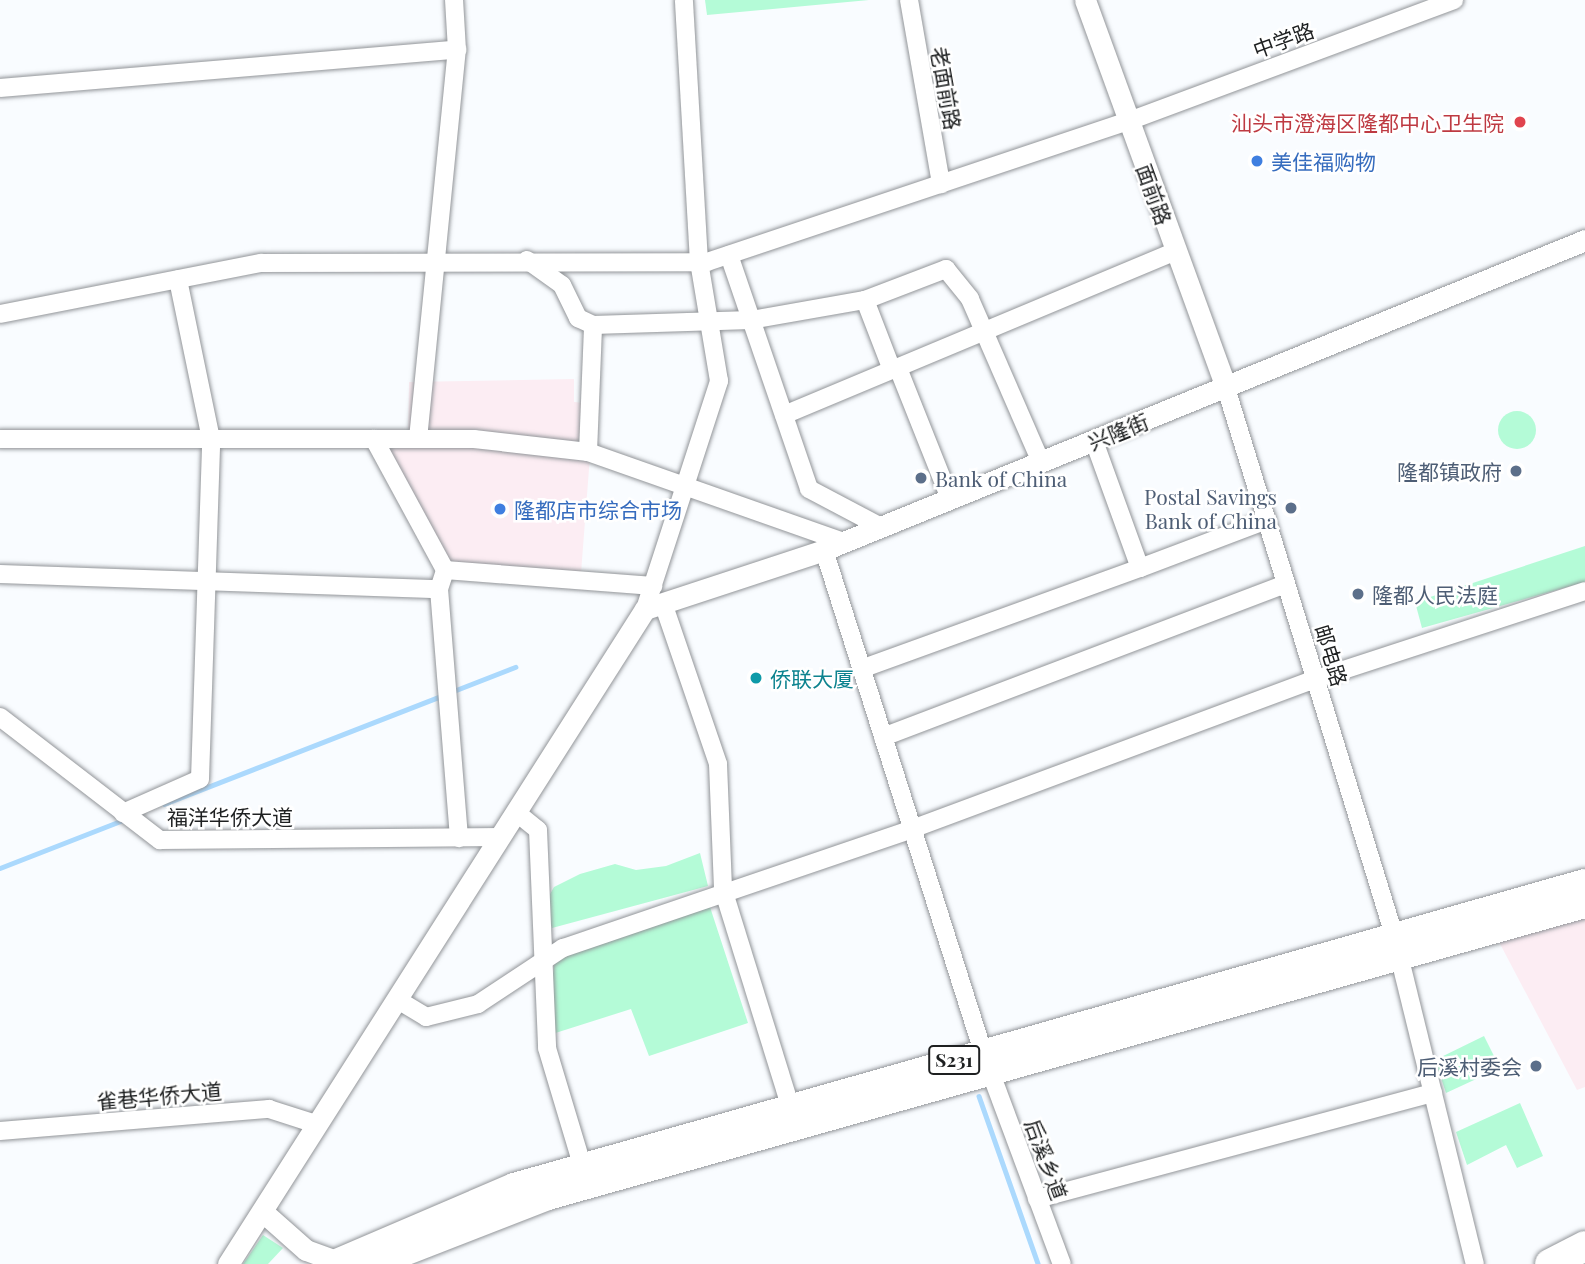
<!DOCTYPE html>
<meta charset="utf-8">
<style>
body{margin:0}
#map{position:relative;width:1585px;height:1264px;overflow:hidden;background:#f9fcff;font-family:"Playfair Display","Noto Sans SC",serif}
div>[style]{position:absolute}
.commercial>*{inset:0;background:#fcedf3}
.green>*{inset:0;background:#b4fbd7}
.round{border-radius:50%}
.stream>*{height:4.5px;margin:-2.25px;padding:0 2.25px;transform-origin:2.25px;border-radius:2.25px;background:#abd9fd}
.roads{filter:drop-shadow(0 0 2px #929599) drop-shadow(0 0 2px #929599)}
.minor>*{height:18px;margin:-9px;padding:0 9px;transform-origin:9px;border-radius:9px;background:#fff}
.tertiary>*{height:21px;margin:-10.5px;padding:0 10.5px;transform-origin:10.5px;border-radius:10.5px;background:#fff}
.primary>*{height:26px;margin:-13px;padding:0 13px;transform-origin:13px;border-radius:13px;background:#fff}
.motorway>*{height:30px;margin:-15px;padding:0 15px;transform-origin:15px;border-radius:15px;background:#fff}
.dots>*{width:19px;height:19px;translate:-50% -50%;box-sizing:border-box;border:4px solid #fff;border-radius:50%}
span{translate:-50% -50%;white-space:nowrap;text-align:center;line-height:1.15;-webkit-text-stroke:5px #fff;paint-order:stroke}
.shield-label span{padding:2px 5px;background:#fff;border:2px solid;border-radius:5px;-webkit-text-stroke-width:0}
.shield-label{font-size:19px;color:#1e2021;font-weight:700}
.street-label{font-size:21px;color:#1e2021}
.health-label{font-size:21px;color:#be3a42}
.right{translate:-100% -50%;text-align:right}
.shop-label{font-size:21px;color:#366cbe}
.left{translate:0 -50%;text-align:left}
.service-label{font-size:21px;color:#4e5e75}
.culture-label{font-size:21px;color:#0d838f}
</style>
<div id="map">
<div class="commercial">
<i style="clip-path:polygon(574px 379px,574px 402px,594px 404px,580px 586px,445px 570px,378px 444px,408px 444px,409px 382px)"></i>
<i style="clip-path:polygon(1585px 916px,1585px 1087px,1577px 1090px,1498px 940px)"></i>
</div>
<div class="green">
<i style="clip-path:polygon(705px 0,869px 0,707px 15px)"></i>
<i class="round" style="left:1498px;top:411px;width:38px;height:38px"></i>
<i style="clip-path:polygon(1585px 546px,1585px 582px,1422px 628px,1415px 602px)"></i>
<i style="clip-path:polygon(700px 853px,708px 886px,552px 928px,545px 903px,554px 887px,580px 874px,615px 864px,636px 870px,666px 866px)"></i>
<i style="clip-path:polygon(710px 907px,748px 1023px,649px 1056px,631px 1009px,546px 1036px,555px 958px)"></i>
<i style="clip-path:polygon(1484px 1036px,1500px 1068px,1446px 1093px,1435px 1060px)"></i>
<i style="clip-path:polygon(1520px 1103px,1543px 1156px,1517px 1168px,1506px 1145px,1467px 1165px,1456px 1132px)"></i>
<i style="clip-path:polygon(263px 1235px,283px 1248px,268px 1264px,243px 1264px)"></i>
</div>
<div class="stream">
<i style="left:451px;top:692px;width:69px;rotate:-21.3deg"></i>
<i style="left:164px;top:804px;width:300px;rotate:-21.3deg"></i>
<i style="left:0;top:868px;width:135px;rotate:-21.3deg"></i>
<i style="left:979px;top:1096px;width:178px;rotate:70.6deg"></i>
</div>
<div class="roads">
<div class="minor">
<i style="left:909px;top:0;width:187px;rotate:80.1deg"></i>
<i style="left:0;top:88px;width:459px;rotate:-4.8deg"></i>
<i style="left:729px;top:255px;width:247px;rotate:71.1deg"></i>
<i style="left:809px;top:489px;width:81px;rotate:27.8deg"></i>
<i style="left:527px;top:260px;width:43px;rotate:35.5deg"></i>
<i style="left:562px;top:285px;width:37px;rotate:64deg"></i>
<i style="left:578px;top:318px;width:17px;rotate:25deg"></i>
<i style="left:593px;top:325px;width:158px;rotate:-1.8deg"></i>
<i style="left:751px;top:320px;width:116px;rotate:-10deg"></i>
<i style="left:865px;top:300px;width:87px;rotate:-20.9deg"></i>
<i style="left:946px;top:269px;width:38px;rotate:51deg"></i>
<i style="left:970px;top:299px;width:178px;rotate:66.5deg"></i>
<i style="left:865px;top:300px;width:75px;rotate:68.9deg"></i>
<i style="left:0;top:314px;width:266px;rotate:-11.1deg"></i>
<i style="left:261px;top:263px;width:446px;rotate:-0.1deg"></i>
<i style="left:707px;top:262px;width:445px;rotate:-18.5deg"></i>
<i style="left:1129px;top:121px;width:347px;rotate:-20.4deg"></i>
<i style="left:898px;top:368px;width:141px;rotate:68.3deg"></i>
<i style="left:1226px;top:388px;width:572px;rotate:72.93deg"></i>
<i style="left:1394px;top:935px;width:339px;rotate:76.2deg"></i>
<i style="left:784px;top:415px;width:425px;rotate:-22.7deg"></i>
<i style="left:0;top:439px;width:474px"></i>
<i style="left:474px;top:439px;width:115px;rotate:6.5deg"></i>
<i style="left:588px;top:452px;width:271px;rotate:19.4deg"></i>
<i style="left:374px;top:439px;width:149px;rotate:61.5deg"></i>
<i style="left:445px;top:570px;width:209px;rotate:4.4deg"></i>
<i style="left:418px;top:439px;width:391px;rotate:-84.3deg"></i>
<i style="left:457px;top:50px;width:50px;rotate:-93.4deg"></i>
<i style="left:1094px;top:441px;width:135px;rotate:70.1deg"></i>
<i style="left:1140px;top:568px;width:136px;rotate:-20.7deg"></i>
<i style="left:588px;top:452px;width:127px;rotate:-87.7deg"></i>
<i style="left:824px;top:550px;width:527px;rotate:72.43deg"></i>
<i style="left:983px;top:1052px;width:226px;rotate:69.6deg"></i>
<i style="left:0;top:574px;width:439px;rotate:2deg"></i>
<i style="left:439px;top:589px;width:20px;rotate:-72deg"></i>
<i style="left:439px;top:589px;width:250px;rotate:85.4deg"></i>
<i style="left:663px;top:603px;width:170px;rotate:71.1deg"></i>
<i style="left:718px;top:764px;width:125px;rotate:87.7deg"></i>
<i style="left:723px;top:889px;width:230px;rotate:72.8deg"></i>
<i style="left:645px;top:609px;width:240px;rotate:-72deg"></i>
<i style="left:719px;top:381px;width:121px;rotate:-99.5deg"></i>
<i style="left:699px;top:262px;width:262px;rotate:-93.3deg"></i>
<i style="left:861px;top:669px;width:297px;rotate:-19.9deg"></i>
<i style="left:0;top:717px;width:202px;rotate:37.6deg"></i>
<i style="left:160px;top:840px;width:341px;rotate:-0.5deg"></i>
<i style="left:883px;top:737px;width:431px;rotate:-20.8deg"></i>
<i style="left:123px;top:813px;width:84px;rotate:-23.8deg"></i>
<i style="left:200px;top:779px;width:340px;rotate:-88.1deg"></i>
<i style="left:211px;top:439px;width:163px;rotate:-101.7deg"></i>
<i style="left:517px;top:813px;width:27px;rotate:39deg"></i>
<i style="left:538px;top:830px;width:218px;rotate:87.6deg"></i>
<i style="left:547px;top:1048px;width:122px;rotate:73.3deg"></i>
<i style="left:398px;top:1000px;width:33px;rotate:31deg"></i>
<i style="left:426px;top:1017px;width:54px;rotate:-14deg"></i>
<i style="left:478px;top:1004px;width:102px;rotate:-33.4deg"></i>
<i style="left:563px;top:948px;width:369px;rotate:-18.8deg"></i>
<i style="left:912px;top:829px;width:431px;rotate:-20.4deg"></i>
<i style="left:1316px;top:679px;width:283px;rotate:-18.1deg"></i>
<i style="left:0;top:1131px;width:270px;rotate:-4.7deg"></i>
<i style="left:269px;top:1109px;width:52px;rotate:17.7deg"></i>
<i style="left:1037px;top:1199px;width:410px;rotate:-15deg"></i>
</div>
<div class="tertiary">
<i style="left:1085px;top:0;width:413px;rotate:70deg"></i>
<i style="left:263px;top:1212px;width:57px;rotate:41.5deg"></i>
<i style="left:306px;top:1250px;width:33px;rotate:20deg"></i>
<i style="left:228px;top:1264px;width:776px;rotate:-57.52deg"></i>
<i style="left:645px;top:609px;width:188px;rotate:-18.2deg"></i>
<i style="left:824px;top:550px;width:822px;rotate:-22.16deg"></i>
</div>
<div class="primary">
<i style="left:332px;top:1264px;width:198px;rotate:-23.2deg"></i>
<i style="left:514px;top:1186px;width:1113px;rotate:-15.85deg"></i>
<i style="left:376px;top:1264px;width:185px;rotate:-21.3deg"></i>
<i style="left:548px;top:1197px;width:1077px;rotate:-15.73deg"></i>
</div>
<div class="motorway">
<i style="left:1550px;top:1264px;width:39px;rotate:-27deg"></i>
</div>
</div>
<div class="dots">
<i style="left:1520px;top:122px;background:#e0444e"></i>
<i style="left:1257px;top:161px;background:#3f7fe0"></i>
<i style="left:1516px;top:471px;background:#5c6f8a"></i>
<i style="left:921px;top:478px;background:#5c6f8a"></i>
<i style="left:1291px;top:508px;background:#5c6f8a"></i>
<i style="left:500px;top:509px;background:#3f7fe0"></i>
<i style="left:1358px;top:594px;background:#5c6f8a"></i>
<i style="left:756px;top:678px;background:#0f9aa8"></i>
<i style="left:1536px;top:1066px;background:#5c6f8a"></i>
</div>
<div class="shield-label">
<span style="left:954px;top:1060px">S231</span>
</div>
<div class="street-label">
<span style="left:1283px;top:39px;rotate:-20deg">中学路</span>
<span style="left:947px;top:88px;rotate:80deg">老面前路</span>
<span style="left:1155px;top:194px;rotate:70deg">面前路</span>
<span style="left:1118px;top:431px;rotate:-22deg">兴隆街</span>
<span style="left:1332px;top:655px;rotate:73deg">邮电路</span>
<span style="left:230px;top:816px">福洋华侨大道</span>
<span style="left:159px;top:1095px;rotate:-5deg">雀巷华侨大道</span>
<span style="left:1047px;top:1159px;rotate:70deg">后溪乡道</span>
</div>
<div class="health-label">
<span class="right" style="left:1504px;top:122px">汕头市澄海区隆都中心卫生院</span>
</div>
<div class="shop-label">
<span class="left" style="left:1271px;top:161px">美佳福购物</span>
<span class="left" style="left:514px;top:509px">隆都店市综合市场</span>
</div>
<div class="service-label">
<span class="right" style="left:1502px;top:471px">隆都镇政府</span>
<span class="left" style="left:935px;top:478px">Bank of China</span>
<span class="right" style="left:1277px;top:508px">Postal Savings<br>Bank of China</span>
<span class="left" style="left:1372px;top:594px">隆都人民法庭</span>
<span class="right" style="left:1522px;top:1066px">后溪村委会</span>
</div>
<div class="culture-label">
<span class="left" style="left:770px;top:678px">侨联大厦</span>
</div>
</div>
